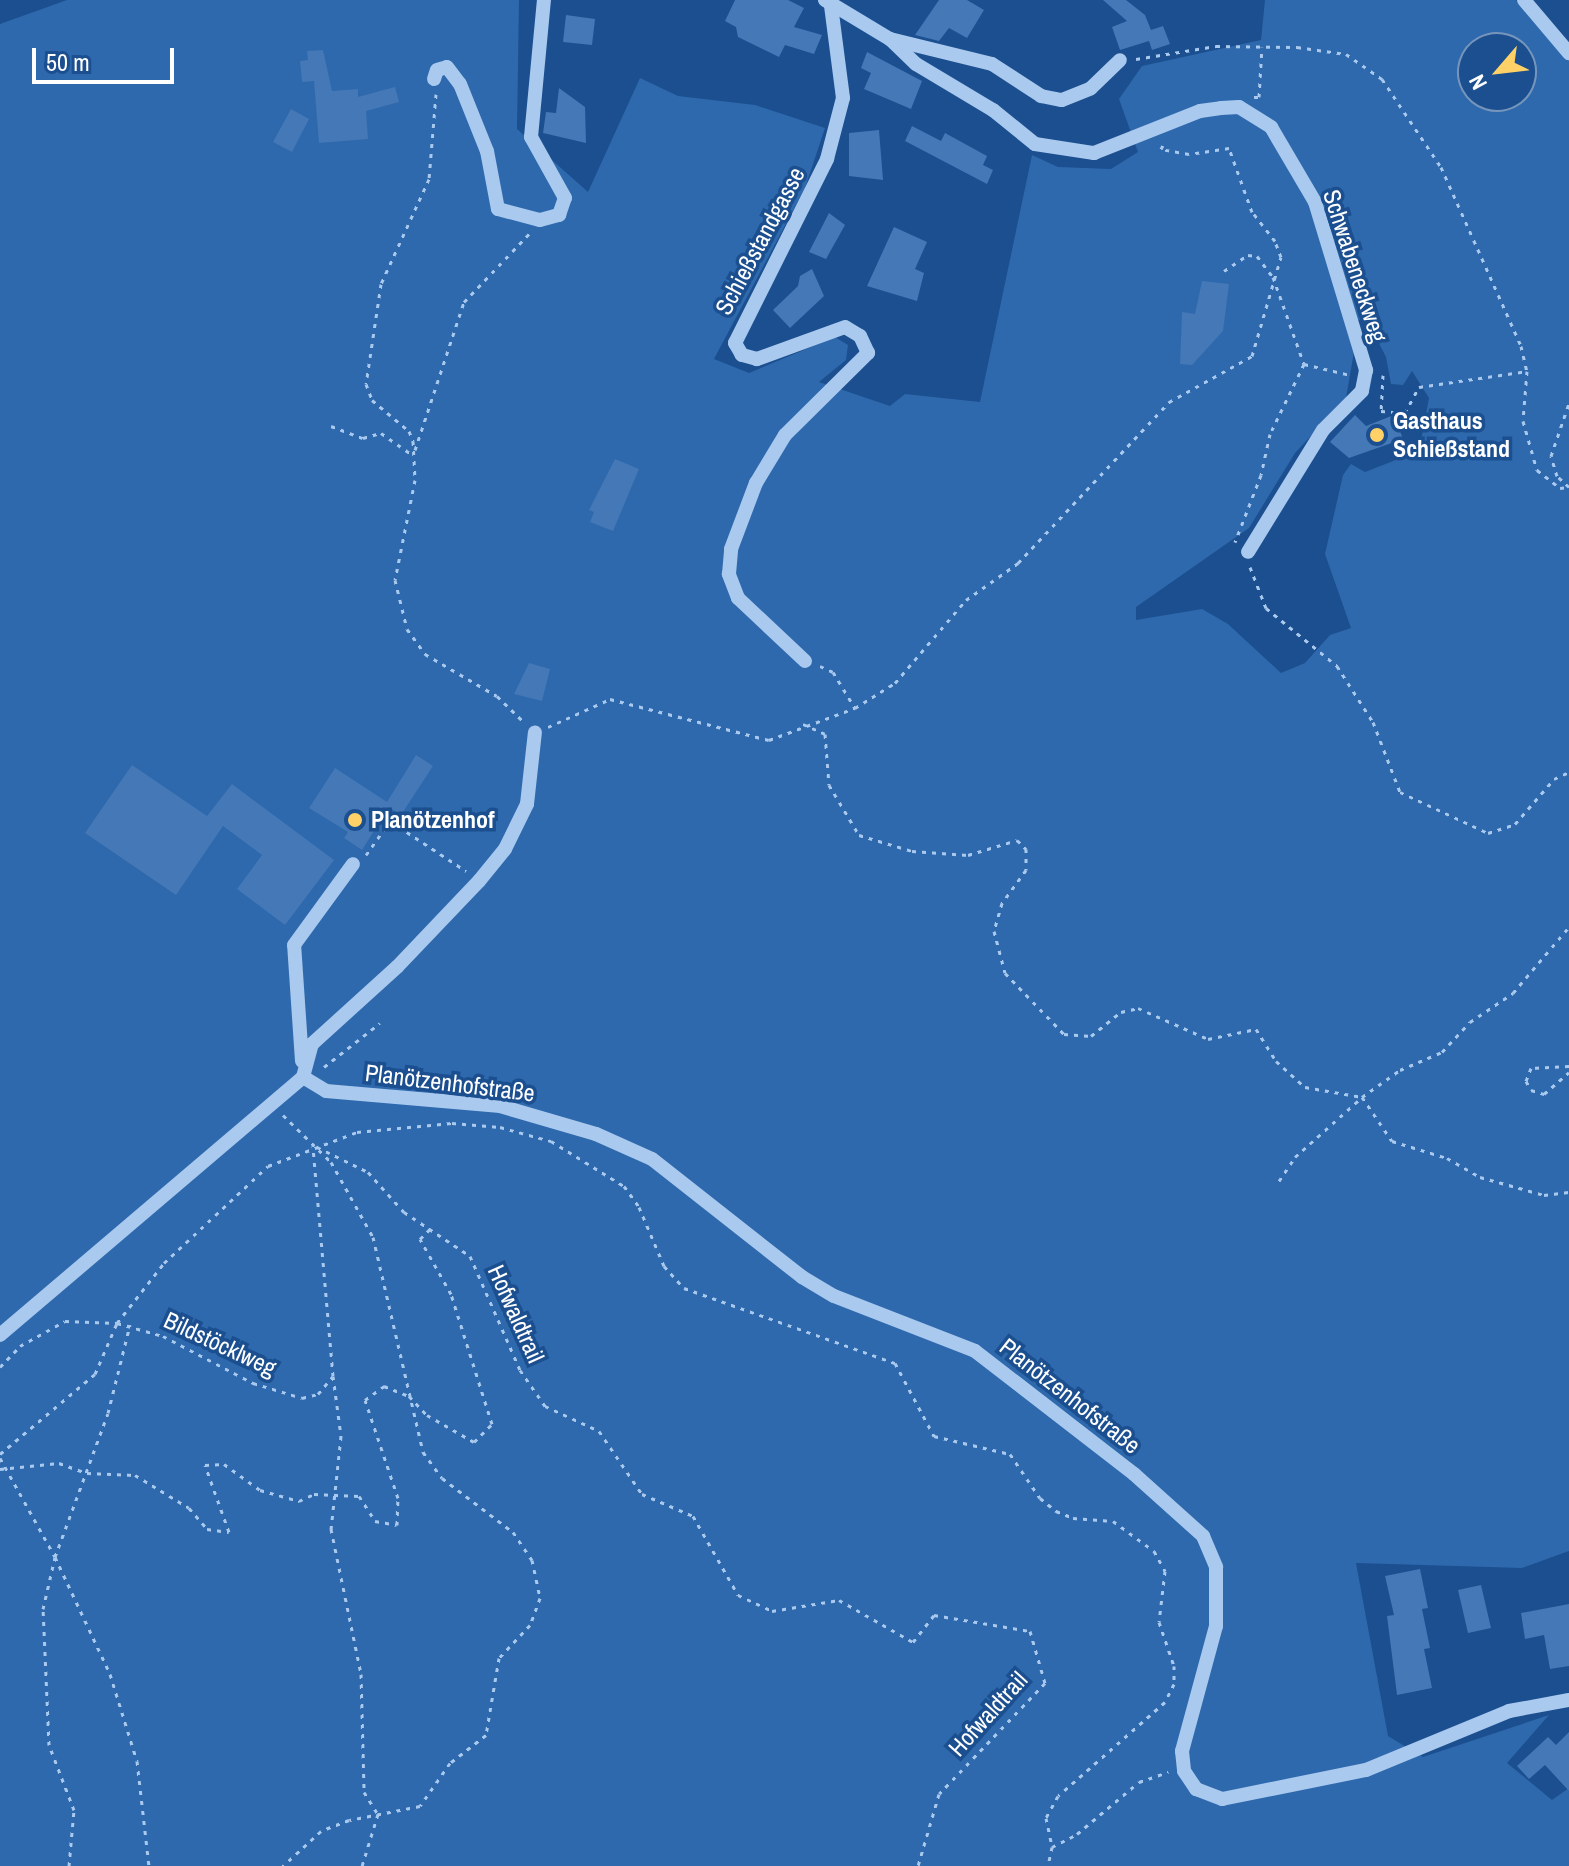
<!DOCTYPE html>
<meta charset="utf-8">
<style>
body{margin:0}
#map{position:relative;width:1569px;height:1866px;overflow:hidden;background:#1b4f8f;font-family:"Archivo Narrow",sans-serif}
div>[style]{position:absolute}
.green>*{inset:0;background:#2e69ad}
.building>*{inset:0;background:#4478b7}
.path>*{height:3px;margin-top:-1.5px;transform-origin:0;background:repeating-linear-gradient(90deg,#a9c9ee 0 4px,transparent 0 10px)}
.minor>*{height:14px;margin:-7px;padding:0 7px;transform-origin:7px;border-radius:7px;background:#a9c9ee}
.dots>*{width:22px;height:22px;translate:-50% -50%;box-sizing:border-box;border:4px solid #1b4f8f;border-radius:50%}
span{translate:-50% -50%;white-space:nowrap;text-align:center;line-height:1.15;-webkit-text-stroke:7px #1b4f8f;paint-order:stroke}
.street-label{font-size:24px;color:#fff}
.poi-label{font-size:24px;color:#fff;font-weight:700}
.left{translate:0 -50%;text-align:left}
.north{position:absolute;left:1457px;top:32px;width:80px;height:80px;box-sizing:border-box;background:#1b4f8f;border:2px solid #7695bc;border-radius:50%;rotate:242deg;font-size:22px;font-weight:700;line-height:32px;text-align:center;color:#fff}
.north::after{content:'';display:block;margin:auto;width:28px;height:36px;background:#ffd166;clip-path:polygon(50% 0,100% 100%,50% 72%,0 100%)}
.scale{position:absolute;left:32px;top:48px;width:142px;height:36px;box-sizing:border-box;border:4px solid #fff;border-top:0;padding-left:10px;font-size:24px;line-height:28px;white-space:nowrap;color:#fff;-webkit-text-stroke:6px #1b4f8f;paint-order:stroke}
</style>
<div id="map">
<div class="green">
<i style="clip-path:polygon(evenodd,67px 0,519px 0,517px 129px,588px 192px,640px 78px,678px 96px,755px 105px,825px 128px,805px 188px,714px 359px,749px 373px,835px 337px,848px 345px,846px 360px,819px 382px,890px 406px,905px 394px,980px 402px,1032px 155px,1058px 167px,1111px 169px,1138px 152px,1119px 99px,1142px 66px,1261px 40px,1265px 0,1516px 0,1569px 60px,1569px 1551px,1522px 1568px,1356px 1563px,1388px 1736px,1423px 1757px,1549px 1715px,1507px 1763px,1552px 1800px,1569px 1788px,1569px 1866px,0 1866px,0 24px,67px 0,1473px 48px,1521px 48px,1521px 96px,1473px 96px,1473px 48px,67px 0,1346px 317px,1368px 322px,1386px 357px,1391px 384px,1403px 385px,1412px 371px,1429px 398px,1419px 451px,1365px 472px,1351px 464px,1343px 475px,1325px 554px,1351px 628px,1330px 635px,1305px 663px,1281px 673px,1228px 624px,1202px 609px,1136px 620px,1136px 607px,1249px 528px,1295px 453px,1346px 398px,1354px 352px,1346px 317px)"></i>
</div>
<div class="building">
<i style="clip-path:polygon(735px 0,788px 0,804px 8px,794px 27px,822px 35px,814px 54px,785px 45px,779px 57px,738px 37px,736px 27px,725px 21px)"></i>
<i style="clip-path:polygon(939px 0,967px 0,984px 10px,967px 38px,949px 28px,939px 41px,915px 35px)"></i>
<i style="clip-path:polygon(1103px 0,1126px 0,1145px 15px,1151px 30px,1163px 26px,1170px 44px,1152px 50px,1149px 41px,1120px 50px,1112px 27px,1127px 21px)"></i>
<i style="clip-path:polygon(566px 15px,595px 19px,592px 45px,563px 42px)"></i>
<i style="clip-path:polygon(323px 50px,332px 91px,358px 89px,358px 97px,395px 87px,399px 102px,366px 111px,368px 139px,319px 143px,314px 81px,302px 82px,300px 61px,308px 60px,307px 51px)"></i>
<i style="clip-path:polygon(867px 52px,922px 81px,911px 109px,864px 89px,871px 73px,861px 68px)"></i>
<i style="clip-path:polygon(559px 88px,585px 107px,586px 143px,543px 133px,546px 112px,556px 113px)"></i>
<i style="clip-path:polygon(291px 109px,309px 119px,292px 152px,273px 142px)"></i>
<i style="clip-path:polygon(912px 126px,941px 141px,945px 133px,987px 156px,983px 165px,993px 170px,987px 184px,905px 141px)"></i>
<i style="clip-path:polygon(879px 130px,883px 180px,849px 176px,849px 133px)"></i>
<i style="clip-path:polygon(829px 213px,845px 225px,826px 259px,809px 252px)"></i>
<i style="clip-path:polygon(894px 227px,927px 242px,915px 269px,924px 273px,917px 301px,867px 286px)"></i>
<i style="clip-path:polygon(812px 269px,824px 296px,790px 328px,773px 310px,798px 286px,800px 276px)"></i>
<i style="clip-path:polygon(1202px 281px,1229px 284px,1223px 331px,1192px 365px,1180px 364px,1182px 312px,1195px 314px)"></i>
<i style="clip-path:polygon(1355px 415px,1366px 426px,1394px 415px,1403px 439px,1349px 458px,1330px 442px)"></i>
<i style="clip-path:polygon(615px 459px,639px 469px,613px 531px,590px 522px,594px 512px,589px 510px)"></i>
<i style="clip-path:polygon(529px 663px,550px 669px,542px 701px,514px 694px)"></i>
<i style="clip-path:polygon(416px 755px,433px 766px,401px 815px,389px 807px,362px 850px,344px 838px,348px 832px,309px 808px,335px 768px,387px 802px)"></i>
<i style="clip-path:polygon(132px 765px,207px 816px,232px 784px,334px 860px,285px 925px,237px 889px,262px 855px,223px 826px,176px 895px,85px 833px)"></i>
<i style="clip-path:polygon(1420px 1569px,1428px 1608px,1422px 1609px,1430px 1648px,1424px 1649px,1432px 1688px,1397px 1695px,1387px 1616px,1394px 1615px,1385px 1576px)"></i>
<i style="clip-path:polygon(1481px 1585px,1491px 1628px,1468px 1633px,1458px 1590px)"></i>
<i style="clip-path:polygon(1569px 1604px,1569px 1666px,1550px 1669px,1544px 1635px,1525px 1639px,1521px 1613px)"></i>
<i style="clip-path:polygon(1569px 1732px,1569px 1791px,1545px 1765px,1529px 1779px,1517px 1766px,1548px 1737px,1556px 1745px)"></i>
</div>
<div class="path">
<i style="left:1136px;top:59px;width:81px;rotate:-9.2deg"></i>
<i style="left:1216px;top:46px;width:81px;rotate:0.7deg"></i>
<i style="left:1297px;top:47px;width:49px;rotate:8.1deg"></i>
<i style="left:1346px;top:54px;width:44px;rotate:34.8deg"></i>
<i style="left:1382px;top:79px;width:106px;rotate:56.2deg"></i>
<i style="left:1441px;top:167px;width:196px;rotate:65.9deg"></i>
<i style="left:1521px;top:346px;width:26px;rotate:77deg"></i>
<i style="left:1527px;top:371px;width:50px;rotate:94.6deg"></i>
<i style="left:1523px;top:421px;width:51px;rotate:74.1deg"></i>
<i style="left:1537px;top:470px;width:29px;rotate:38deg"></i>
<i style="left:1560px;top:488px;width:9px;rotate:-6deg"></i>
<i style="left:436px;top:94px;width:85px;rotate:94.7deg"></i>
<i style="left:429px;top:179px;width:115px;rotate:114.6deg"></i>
<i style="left:381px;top:284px;width:101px;rotate:98.5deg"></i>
<i style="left:366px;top:384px;width:17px;rotate:69deg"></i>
<i style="left:372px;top:400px;width:48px;rotate:40deg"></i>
<i style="left:409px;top:431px;width:11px;rotate:68deg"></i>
<i style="left:413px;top:441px;width:39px;rotate:87deg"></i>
<i style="left:415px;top:480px;width:102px;rotate:101.3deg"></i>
<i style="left:395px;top:580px;width:50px;rotate:76.2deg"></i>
<i style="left:407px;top:629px;width:31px;rotate:54deg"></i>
<i style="left:425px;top:654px;width:83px;rotate:30.3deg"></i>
<i style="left:497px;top:696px;width:35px;rotate:44deg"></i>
<i style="left:1254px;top:97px;width:5px"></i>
<i style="left:1259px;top:97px;width:50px;rotate:-86.6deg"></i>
<i style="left:1224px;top:271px;width:29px;rotate:-34deg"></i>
<i style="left:1248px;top:255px;width:9px;rotate:6deg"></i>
<i style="left:1257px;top:256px;width:26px;rotate:53deg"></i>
<i style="left:1273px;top:277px;width:92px;rotate:70.4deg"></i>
<i style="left:1304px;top:364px;width:78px;rotate:115.9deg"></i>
<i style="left:1270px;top:434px;width:42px;rotate:102.4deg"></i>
<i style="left:1261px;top:475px;width:72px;rotate:111.2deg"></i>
<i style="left:1304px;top:364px;width:47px;rotate:13.4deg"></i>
<i style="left:1383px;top:375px;width:36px;rotate:93deg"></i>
<i style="left:1381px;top:411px;width:24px;rotate:5deg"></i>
<i style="left:1405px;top:413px;width:30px;rotate:-62deg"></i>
<i style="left:1419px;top:387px;width:109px;rotate:-8.4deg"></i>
<i style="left:331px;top:426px;width:34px;rotate:21deg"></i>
<i style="left:363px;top:438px;width:19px;rotate:-16deg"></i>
<i style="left:381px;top:433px;width:38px;rotate:35deg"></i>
<i style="left:415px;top:450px;width:156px;rotate:-71.7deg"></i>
<i style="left:464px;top:302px;width:95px;rotate:-46.3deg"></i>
<i style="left:1569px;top:487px;width:16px;rotate:-137deg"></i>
<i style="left:1557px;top:476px;width:21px;rotate:-107deg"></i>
<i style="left:1551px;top:456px;width:56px;rotate:-71.2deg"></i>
<i style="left:1250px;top:567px;width:44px;rotate:68.7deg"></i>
<i style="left:1266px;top:608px;width:92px;rotate:39.2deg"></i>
<i style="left:1337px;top:666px;width:67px;rotate:57.3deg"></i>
<i style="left:1373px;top:722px;width:75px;rotate:68.9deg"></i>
<i style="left:1400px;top:792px;width:97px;rotate:25deg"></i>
<i style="left:1488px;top:833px;width:28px;rotate:-18deg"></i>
<i style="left:1515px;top:824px;width:60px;rotate:-49.1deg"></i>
<i style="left:1554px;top:779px;width:17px;rotate:-25deg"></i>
<i style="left:820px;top:666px;width:14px;rotate:25deg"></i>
<i style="left:833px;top:672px;width:42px;rotate:58.6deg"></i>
<i style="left:803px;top:724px;width:24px;rotate:24deg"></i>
<i style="left:825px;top:734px;width:51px;rotate:85.5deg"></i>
<i style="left:829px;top:785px;width:58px;rotate:59deg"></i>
<i style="left:859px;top:835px;width:55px;rotate:16.8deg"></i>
<i style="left:912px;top:851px;width:56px;rotate:4.1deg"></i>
<i style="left:968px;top:855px;width:51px;rotate:-17deg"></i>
<i style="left:1017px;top:840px;width:13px;rotate:45deg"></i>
<i style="left:1026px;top:849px;width:21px;rotate:90deg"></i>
<i style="left:1026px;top:870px;width:41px;rotate:126deg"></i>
<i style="left:1002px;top:903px;width:29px;rotate:106deg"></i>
<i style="left:994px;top:931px;width:43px;rotate:75.3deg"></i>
<i style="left:1005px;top:973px;width:85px;rotate:46deg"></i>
<i style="left:1064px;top:1034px;width:27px;rotate:4deg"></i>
<i style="left:1091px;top:1036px;width:38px;rotate:-39deg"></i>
<i style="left:1121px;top:1012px;width:17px;rotate:-13deg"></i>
<i style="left:1138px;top:1008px;width:77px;rotate:23.9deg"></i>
<i style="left:1208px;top:1039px;width:49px;rotate:-11.8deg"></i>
<i style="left:1256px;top:1029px;width:38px;rotate:58deg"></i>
<i style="left:1276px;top:1061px;width:39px;rotate:42deg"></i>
<i style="left:1305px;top:1087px;width:58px;rotate:10deg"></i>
<i style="left:1362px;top:1097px;width:53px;rotate:55.7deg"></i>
<i style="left:1392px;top:1141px;width:58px;rotate:17.2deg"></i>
<i style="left:1447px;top:1158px;width:38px;rotate:30deg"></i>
<i style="left:1480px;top:1177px;width:66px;rotate:15.7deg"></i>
<i style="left:1544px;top:1195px;width:25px;rotate:-7deg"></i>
<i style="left:548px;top:727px;width:68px;rotate:-24.3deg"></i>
<i style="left:610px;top:699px;width:164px;rotate:14.5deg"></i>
<i style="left:769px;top:740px;width:92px;rotate:-20.4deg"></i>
<i style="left:855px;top:708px;width:47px;rotate:-32deg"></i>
<i style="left:895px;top:683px;width:109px;rotate:-49.5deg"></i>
<i style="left:966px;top:600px;width:64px;rotate:-35.4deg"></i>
<i style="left:1018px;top:563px;width:221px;rotate:-46.8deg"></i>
<i style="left:1169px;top:402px;width:95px;rotate:-29deg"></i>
<i style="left:1252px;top:356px;width:103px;rotate:-73.7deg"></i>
<i style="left:1281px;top:257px;width:17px;rotate:-111deg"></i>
<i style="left:1275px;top:241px;width:37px;rotate:-128deg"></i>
<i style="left:1252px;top:212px;width:68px;rotate:-109.8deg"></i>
<i style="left:1229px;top:148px;width:40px;rotate:171.5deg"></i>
<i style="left:1189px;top:154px;width:28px;rotate:-170deg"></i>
<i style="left:1161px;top:149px;width:4px;rotate:-63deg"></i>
<i style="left:366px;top:855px;width:42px;rotate:-54.8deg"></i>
<i style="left:390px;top:821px;width:91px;rotate:33.3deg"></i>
<i style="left:1569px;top:1066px;width:38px;rotate:177deg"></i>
<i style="left:1531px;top:1068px;width:14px;rotate:111deg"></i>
<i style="left:1526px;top:1081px;width:10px;rotate:61deg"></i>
<i style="left:1531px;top:1090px;width:14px;rotate:17deg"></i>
<i style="left:1544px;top:1094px;width:33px;rotate:-41deg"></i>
<i style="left:324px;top:1067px;width:71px;rotate:-38.2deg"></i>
<i style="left:283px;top:1115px;width:67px;rotate:44.4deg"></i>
<i style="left:331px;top:1162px;width:86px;rotate:60.8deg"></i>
<i style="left:373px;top:1237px;width:221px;rotate:76.9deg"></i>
<i style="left:423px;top:1452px;width:32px;rotate:54deg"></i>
<i style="left:442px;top:1478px;width:89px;rotate:37.3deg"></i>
<i style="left:513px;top:1532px;width:34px;rotate:56deg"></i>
<i style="left:532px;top:1560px;width:39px;rotate:78deg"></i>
<i style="left:540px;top:1598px;width:29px;rotate:110deg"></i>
<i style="left:530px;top:1625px;width:45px;rotate:133.2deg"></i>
<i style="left:499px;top:1658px;width:78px;rotate:99.6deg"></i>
<i style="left:486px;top:1735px;width:46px;rotate:142.1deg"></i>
<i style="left:450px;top:1763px;width:52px;rotate:124.9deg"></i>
<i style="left:420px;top:1806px;width:72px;rotate:168.8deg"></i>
<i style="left:349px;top:1820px;width:30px;rotate:159deg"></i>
<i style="left:321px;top:1831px;width:52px;rotate:137.4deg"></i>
<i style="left:317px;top:1147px;width:57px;rotate:26.1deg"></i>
<i style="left:368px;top:1172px;width:54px;rotate:48deg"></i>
<i style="left:404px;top:1212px;width:79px;rotate:33.7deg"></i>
<i style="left:470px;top:1256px;width:124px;rotate:66.3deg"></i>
<i style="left:520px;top:1370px;width:44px;rotate:55.2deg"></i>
<i style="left:545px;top:1406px;width:60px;rotate:24.8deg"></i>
<i style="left:599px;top:1431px;width:76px;rotate:55.7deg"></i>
<i style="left:642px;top:1494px;width:56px;rotate:23.3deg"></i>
<i style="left:693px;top:1516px;width:91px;rotate:60.3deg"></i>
<i style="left:738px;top:1595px;width:38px;rotate:25deg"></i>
<i style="left:772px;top:1611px;width:68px;rotate:-9.3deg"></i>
<i style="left:839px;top:1600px;width:85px;rotate:29.6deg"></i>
<i style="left:913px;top:1642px;width:34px;rotate:-52deg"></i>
<i style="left:934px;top:1615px;width:97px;rotate:9.5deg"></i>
<i style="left:1030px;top:1631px;width:54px;rotate:73.9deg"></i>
<i style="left:1045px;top:1683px;width:153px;rotate:133.7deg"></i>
<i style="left:939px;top:1794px;width:75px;rotate:106.3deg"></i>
<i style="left:1279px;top:1181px;width:29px;rotate:-56deg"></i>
<i style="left:1295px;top:1157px;width:90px;rotate:-41.8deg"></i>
<i style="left:1362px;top:1097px;width:47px;rotate:-35.4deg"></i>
<i style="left:1400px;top:1070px;width:46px;rotate:-23.2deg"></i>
<i style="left:1442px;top:1052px;width:41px;rotate:-47deg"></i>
<i style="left:1470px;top:1022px;width:52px;rotate:-34deg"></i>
<i style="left:1513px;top:993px;width:87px;rotate:-49.7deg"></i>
<i style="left:0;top:1367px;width:29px;rotate:-46deg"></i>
<i style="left:20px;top:1346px;width:51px;rotate:-29.1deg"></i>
<i style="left:65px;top:1321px;width:52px;rotate:2.2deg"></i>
<i style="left:117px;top:1323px;width:48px;rotate:15.8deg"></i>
<i style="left:163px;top:1336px;width:102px;rotate:27.6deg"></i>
<i style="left:253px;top:1383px;width:51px;rotate:17deg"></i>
<i style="left:302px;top:1398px;width:16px;rotate:-14deg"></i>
<i style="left:318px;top:1394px;width:23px;rotate:-50deg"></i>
<i style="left:333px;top:1376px;width:231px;rotate:-95deg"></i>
<i style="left:333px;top:1376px;width:61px;rotate:82.4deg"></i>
<i style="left:341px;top:1436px;width:94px;rotate:96.1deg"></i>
<i style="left:331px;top:1529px;width:148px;rotate:78.3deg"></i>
<i style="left:361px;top:1674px;width:118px;rotate:88.5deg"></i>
<i style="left:364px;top:1792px;width:26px;rotate:58deg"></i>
<i style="left:378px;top:1814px;width:54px;rotate:107.1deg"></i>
<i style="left:0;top:1454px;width:124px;rotate:-40.1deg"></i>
<i style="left:95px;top:1374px;width:56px;rotate:-66.7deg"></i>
<i style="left:117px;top:1323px;width:76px;rotate:-51.9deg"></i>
<i style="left:164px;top:1263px;width:142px;rotate:-43deg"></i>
<i style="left:268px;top:1166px;width:95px;rotate:-20.9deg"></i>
<i style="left:357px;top:1132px;width:95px;rotate:-5.4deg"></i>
<i style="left:452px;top:1123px;width:48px;rotate:4.8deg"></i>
<i style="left:500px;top:1127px;width:53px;rotate:15.4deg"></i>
<i style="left:551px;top:1141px;width:86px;rotate:31.7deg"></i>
<i style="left:624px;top:1186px;width:26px;rotate:54deg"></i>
<i style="left:639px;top:1207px;width:64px;rotate:67deg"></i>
<i style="left:664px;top:1266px;width:30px;rotate:48deg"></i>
<i style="left:684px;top:1288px;width:224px;rotate:19.6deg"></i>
<i style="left:895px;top:1363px;width:83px;rotate:61.9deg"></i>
<i style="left:934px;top:1436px;width:78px;rotate:13.3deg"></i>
<i style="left:1010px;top:1454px;width:53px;rotate:55.7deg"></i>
<i style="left:1040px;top:1498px;width:21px;rotate:39deg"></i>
<i style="left:1056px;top:1511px;width:18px;rotate:22deg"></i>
<i style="left:1073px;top:1518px;width:40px;rotate:4.3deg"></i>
<i style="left:1113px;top:1521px;width:51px;rotate:36.2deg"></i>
<i style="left:1154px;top:1551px;width:23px;rotate:61deg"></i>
<i style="left:1165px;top:1571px;width:51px;rotate:96.7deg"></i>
<i style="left:1159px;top:1622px;width:46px;rotate:71.2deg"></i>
<i style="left:1174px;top:1666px;width:18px;rotate:90deg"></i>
<i style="left:1174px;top:1684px;width:20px;rotate:117deg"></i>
<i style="left:1165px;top:1702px;width:142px;rotate:138.7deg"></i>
<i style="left:1058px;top:1796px;width:25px;rotate:119deg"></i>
<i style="left:1046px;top:1818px;width:30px;rotate:78deg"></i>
<i style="left:1052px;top:1847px;width:19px;rotate:102deg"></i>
<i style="left:0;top:1458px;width:113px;rotate:60.9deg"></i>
<i style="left:55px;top:1557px;width:129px;rotate:64.8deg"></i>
<i style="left:110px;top:1674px;width:91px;rotate:72.8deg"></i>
<i style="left:137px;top:1761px;width:106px;rotate:83.5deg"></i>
<i style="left:0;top:1469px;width:59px;rotate:-5.8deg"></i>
<i style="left:59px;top:1463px;width:30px;rotate:20deg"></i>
<i style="left:87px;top:1473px;width:48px;rotate:2.4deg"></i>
<i style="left:135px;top:1475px;width:63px;rotate:31.4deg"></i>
<i style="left:189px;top:1508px;width:28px;rotate:49deg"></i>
<i style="left:207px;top:1529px;width:22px;rotate:8deg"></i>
<i style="left:229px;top:1532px;width:71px;rotate:-109.7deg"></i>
<i style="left:205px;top:1465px;width:19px;rotate:-3deg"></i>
<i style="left:224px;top:1464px;width:44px;rotate:35.8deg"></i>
<i style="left:260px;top:1490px;width:41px;rotate:15.8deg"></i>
<i style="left:299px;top:1501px;width:17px;rotate:-25deg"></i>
<i style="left:314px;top:1494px;width:45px;rotate:2.5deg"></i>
<i style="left:359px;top:1496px;width:30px;rotate:57deg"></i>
<i style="left:375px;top:1521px;width:22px;rotate:10deg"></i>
<i style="left:397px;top:1525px;width:27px;rotate:-88deg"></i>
<i style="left:398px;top:1498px;width:103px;rotate:-108.6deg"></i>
<i style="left:365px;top:1400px;width:24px;rotate:-36deg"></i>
<i style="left:384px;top:1386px;width:27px;rotate:22deg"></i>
<i style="left:409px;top:1396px;width:26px;rotate:47deg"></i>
<i style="left:427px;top:1415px;width:54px;rotate:29.9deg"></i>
<i style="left:474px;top:1442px;width:25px;rotate:-45deg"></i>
<i style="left:492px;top:1424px;width:136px;rotate:-107.5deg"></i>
<i style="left:451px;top:1294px;width:63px;rotate:-119.4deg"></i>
<i style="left:420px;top:1239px;width:14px;rotate:-45deg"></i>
<i style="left:1052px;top:1847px;width:28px;rotate:-27deg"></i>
<i style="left:1077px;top:1834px;width:81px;rotate:-40deg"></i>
<i style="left:1139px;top:1782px;width:31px;rotate:-19deg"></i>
<i style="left:69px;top:1866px;width:56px;rotate:-84.9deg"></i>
<i style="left:74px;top:1810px;width:70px;rotate:-111deg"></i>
<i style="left:49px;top:1745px;width:136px;rotate:-92.5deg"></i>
<i style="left:43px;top:1609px;width:53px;rotate:-77deg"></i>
<i style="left:55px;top:1557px;width:153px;rotate:-69.8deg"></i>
<i style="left:108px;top:1413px;width:91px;rotate:-76deg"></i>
</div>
<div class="minor">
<i style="left:825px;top:0;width:76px;rotate:31deg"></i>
<i style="left:890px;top:39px;width:36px;rotate:44deg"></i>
<i style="left:916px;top:64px;width:90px;rotate:30.9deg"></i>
<i style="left:993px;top:110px;width:54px;rotate:39deg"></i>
<i style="left:1035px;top:144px;width:60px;rotate:8.7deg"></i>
<i style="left:1094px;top:153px;width:114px;rotate:-21.6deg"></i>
<i style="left:1200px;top:111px;width:21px;rotate:-8deg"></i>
<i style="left:1221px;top:108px;width:18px;rotate:-3deg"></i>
<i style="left:1239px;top:107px;width:38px;rotate:32deg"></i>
<i style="left:1271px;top:127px;width:87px;rotate:59.6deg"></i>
<i style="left:1315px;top:202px;width:176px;rotate:73.1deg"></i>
<i style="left:1366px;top:370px;width:21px;rotate:101deg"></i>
<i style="left:1362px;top:391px;width:55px;rotate:135deg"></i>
<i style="left:1323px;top:430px;width:143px;rotate:121.6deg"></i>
<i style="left:1524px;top:0;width:70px;rotate:49.7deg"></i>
<i style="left:890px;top:39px;width:105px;rotate:13.8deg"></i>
<i style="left:992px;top:64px;width:59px;rotate:33.1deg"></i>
<i style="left:1041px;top:96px;width:21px;rotate:11deg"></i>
<i style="left:1062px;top:100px;width:31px;rotate:-22deg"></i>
<i style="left:1091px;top:88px;width:40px;rotate:-44deg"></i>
<i style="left:434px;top:79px;width:9px;rotate:-72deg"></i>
<i style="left:437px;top:70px;width:10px;rotate:-17deg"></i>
<i style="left:447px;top:67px;width:21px;rotate:53deg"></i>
<i style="left:460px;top:84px;width:72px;rotate:68.1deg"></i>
<i style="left:487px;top:151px;width:59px;rotate:79.3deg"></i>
<i style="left:498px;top:209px;width:43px;rotate:14.7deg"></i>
<i style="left:540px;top:220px;width:20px;rotate:-15deg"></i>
<i style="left:559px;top:215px;width:18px;rotate:-71deg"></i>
<i style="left:565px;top:198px;width:70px;rotate:-119.1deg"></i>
<i style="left:531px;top:137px;width:138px;rotate:-84.6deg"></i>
<i style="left:805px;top:661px;width:92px;rotate:-136.8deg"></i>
<i style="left:738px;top:598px;width:26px;rotate:-111deg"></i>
<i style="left:729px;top:574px;width:25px;rotate:-85deg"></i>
<i style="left:731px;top:549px;width:71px;rotate:-69.3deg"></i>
<i style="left:756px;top:483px;width:56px;rotate:-58.9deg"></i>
<i style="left:785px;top:435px;width:117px;rotate:-44.7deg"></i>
<i style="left:868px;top:353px;width:19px;rotate:-115deg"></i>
<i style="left:860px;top:336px;width:17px;rotate:-149deg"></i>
<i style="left:845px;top:327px;width:94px;rotate:160deg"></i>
<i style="left:757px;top:359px;width:16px;rotate:-165deg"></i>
<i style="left:742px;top:355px;width:14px;rotate:-120deg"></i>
<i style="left:735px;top:343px;width:206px;rotate:-63.4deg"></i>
<i style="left:827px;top:159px;width:63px;rotate:-75.3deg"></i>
<i style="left:843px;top:98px;width:94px;rotate:-97.4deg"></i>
<i style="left:302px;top:1061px;width:116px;rotate:-93.9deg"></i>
<i style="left:294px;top:945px;width:100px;rotate:-53.9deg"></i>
<i style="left:303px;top:1077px;width:27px;rotate:31deg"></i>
<i style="left:326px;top:1091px;width:175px;rotate:4.9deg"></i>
<i style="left:500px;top:1106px;width:100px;rotate:16.3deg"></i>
<i style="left:596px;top:1134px;width:61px;rotate:24.1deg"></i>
<i style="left:652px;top:1159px;width:191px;rotate:38.2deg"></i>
<i style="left:802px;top:1277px;width:37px;rotate:31deg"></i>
<i style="left:834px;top:1296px;width:151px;rotate:21.3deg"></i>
<i style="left:975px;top:1351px;width:201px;rotate:37.7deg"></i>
<i style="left:1134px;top:1474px;width:93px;rotate:41.9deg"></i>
<i style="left:1203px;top:1536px;width:34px;rotate:67deg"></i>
<i style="left:1216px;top:1567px;width:59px;rotate:90deg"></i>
<i style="left:1216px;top:1626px;width:130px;rotate:105.2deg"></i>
<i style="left:1182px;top:1751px;width:20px;rotate:84deg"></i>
<i style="left:1184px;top:1771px;width:22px;rotate:56deg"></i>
<i style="left:1196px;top:1789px;width:28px;rotate:21deg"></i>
<i style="left:1222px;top:1799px;width:147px;rotate:-11.4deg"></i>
<i style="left:1366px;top:1770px;width:155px;rotate:-22.4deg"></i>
<i style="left:1509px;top:1711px;width:61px;rotate:-10.4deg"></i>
<i style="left:0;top:1335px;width:398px;rotate:-40.4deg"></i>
<i style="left:303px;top:1077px;width:34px;rotate:-75deg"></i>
<i style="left:312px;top:1044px;width:115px;rotate:-42.2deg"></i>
<i style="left:397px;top:967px;width:119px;rotate:-46.4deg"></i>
<i style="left:479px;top:881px;width:41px;rotate:-50.9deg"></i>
<i style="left:505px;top:849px;width:50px;rotate:-63.9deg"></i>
<i style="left:527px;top:804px;width:72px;rotate:-83.7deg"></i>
</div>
<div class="dots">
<i style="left:1377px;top:435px;background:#ffd166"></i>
<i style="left:355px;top:820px;background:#ffd166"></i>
</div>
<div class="street-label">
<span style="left:760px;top:241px;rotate:-62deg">Schießstandgasse</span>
<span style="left:1355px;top:266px;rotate:72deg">Schwabeneckweg</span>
<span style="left:450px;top:1083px;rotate:7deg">Planötzenhofstraße</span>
<span style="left:516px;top:1314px;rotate:66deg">Hofwaldtrail</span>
<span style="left:220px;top:1344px;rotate:25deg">Bildstöcklweg</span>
<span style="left:1070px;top:1396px;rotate:38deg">Planötzenhofstraße</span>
<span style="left:988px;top:1714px;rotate:-48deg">Hofwaldtrail</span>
</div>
<div class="poi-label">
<span class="left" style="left:1393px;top:435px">Gasthaus<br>Schießstand</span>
<span class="left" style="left:371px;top:820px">Planötzenhof</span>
</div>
<div class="north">N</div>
<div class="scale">50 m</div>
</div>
